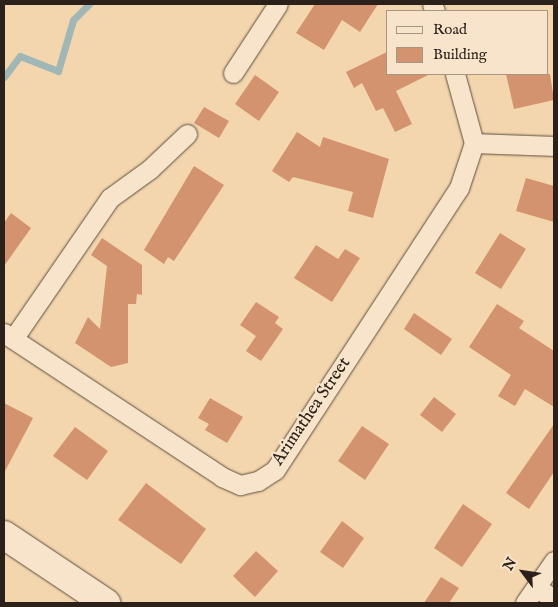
<!DOCTYPE html>
<style>
body{margin:0}
#map{position:relative;width:558px;height:607px;overflow:hidden;background:#f3d6ad;font-family:"IM FELL English",serif}
div>[style]{position:absolute}
.stream>*{height:7px;margin:-3.5px;padding:0 3.5px;transform-origin:3.5px;border-radius:3.5px;background:#a0b7b5}
.building>*{inset:0;background:#d3936e}
.roads{filter:drop-shadow(0 0 1px #5e4e3f) drop-shadow(0 0 1px #5e4e3f)}
.street>*{height:19px;margin:-9.5px;padding:0 9.5px;transform-origin:9.5px;border-radius:9.5px;background:#f7e4ca}
.secondary>*{height:28px;margin:-14px;padding:0 14px;transform-origin:14px;border-radius:14px;background:#f7e4ca}
span{translate:-50% -50%;white-space:nowrap;text-align:center;line-height:1.15;-webkit-text-stroke:4.5px #f7e4ca;paint-order:stroke}
.street-label{font-size:18px;color:#2c211a}
.frame{position:absolute;inset:0;border:5px solid #2c211a;pointer-events:none}
.legend{position:absolute;left:386px;top:10px;width:162px;height:65px;box-sizing:border-box;background:#f7e4ca;border:1px solid #a69684;margin:0;padding:6px 9px;list-style:none;font-size:15px;color:#2c211a}
.legend li{display:flex;align-items:center;gap:10px;height:25px}
.legend b{width:25px;border:1px solid #a69684}
.north{position:absolute;left:498px;top:547px;width:50px;height:50px;-webkit-text-stroke:4px #f7e4ca;paint-order:stroke;rotate:301deg;font-size:14px;font-weight:700;line-height:20px;text-align:center;color:#2c211a}
.north::after{content:'';display:block;margin:auto;width:18px;height:22px;background:#2c211a;clip-path:polygon(50% 0,100% 100%,50% 72%,0 100%)}
</style>
<div id="map">
<div class="stream">
<i style="left:4px;top:77px;width:26px;rotate:-53deg"></i>
<i style="left:20px;top:56px;width:41px;rotate:21.5deg"></i>
<i style="left:58px;top:71px;width:53px;rotate:-73.6deg"></i>
<i style="left:73px;top:20px;width:23px;rotate:-45deg"></i>
</div>
<div class="building">
<i style="clip-path:polygon(315px 4px,378px 4px,360px 32px,342px 20px,324px 50px,296px 33px)"></i>
<i style="clip-path:polygon(387px 52px,387px 74px,430px 74px,396px 91px,412px 124px,395px 132px,383px 108px,376px 111px,362px 83px,354px 88px,346px 72px)"></i>
<i style="clip-path:polygon(506px 74px,550px 74px,554px 100px,514px 109px)"></i>
<i style="clip-path:polygon(255px 75px,279px 92px,259px 121px,235px 104px)"></i>
<i style="clip-path:polygon(204px 107px,229px 121px,219px 138px,194px 123px)"></i>
<i style="clip-path:polygon(297px 132px,320px 147px,323px 137px,389px 159px,373px 218px,348px 211px,353px 192px,293px 177px,289px 182px,272px 171px)"></i>
<i style="clip-path:polygon(194px 166px,224px 185px,174px 261px,168px 257px,164px 264px,144px 250px)"></i>
<i style="clip-path:polygon(526px 178px,554px 186px,554px 222px,516px 211px)"></i>
<i style="clip-path:polygon(11px 213px,31px 228px,4px 266px,4px 223px)"></i>
<i style="clip-path:polygon(500px 233px,526px 249px,501px 289px,475px 273px)"></i>
<i style="clip-path:polygon(102px 238px,142px 265px,142px 295px,137px 294px,136px 304px,128px 304px,128px 363px,111px 367px,75px 343px,88px 317px,100px 329px,107px 266px,91px 255px)"></i>
<i style="clip-path:polygon(316px 245px,338px 259px,345px 249px,360px 258px,332px 302px,294px 278px)"></i>
<i style="clip-path:polygon(256px 302px,279px 317px,275px 323px,283px 329px,261px 361px,246px 351px,256px 336px,240px 325px)"></i>
<i style="clip-path:polygon(497px 304px,524px 321px,519px 328px,554px 351px,554px 407px,525px 389px,515px 406px,498px 396px,511px 375px,469px 347px)"></i>
<i style="clip-path:polygon(414px 313px,452px 339px,441px 355px,404px 329px)"></i>
<i style="clip-path:polygon(434px 397px,456px 414px,442px 432px,420px 415px)"></i>
<i style="clip-path:polygon(210px 398px,243px 417px,227px 443px,205px 430px,209px 424px,198px 418px)"></i>
<i style="clip-path:polygon(4px 403px,33px 418px,4px 473px)"></i>
<i style="clip-path:polygon(554px 424px,554px 472px,529px 509px,506px 493px)"></i>
<i style="clip-path:polygon(362px 426px,389px 444px,365px 480px,338px 461px)"></i>
<i style="clip-path:polygon(75px 427px,108px 451px,87px 480px,53px 456px)"></i>
<i style="clip-path:polygon(146px 483px,206px 529px,181px 564px,118px 520px)"></i>
<i style="clip-path:polygon(463px 504px,492px 524px,462px 567px,434px 548px)"></i>
<i style="clip-path:polygon(342px 521px,364px 538px,343px 568px,320px 552px)"></i>
<i style="clip-path:polygon(256px 551px,278px 571px,255px 597px,233px 576px)"></i>
<i style="clip-path:polygon(441px 577px,459px 588px,449px 603px,424px 603px)"></i>
</div>
<div class="roads">
<div class="street">
<i style="left:432px;top:4px;width:8px;rotate:67deg"></i>
<i style="left:233px;top:73px;width:82px;rotate:-56.9deg"></i>
<i style="left:474px;top:143px;width:80px;rotate:2.1deg"></i>
<i style="left:4px;top:333px;width:261px;rotate:33.4deg"></i>
<i style="left:222px;top:477px;width:20px;rotate:24deg"></i>
<i style="left:240px;top:485px;width:18px;rotate:-13deg"></i>
<i style="left:258px;top:481px;width:20px;rotate:-33deg"></i>
<i style="left:275px;top:470px;width:337px;rotate:-56.9deg"></i>
<i style="left:459px;top:188px;width:47px;rotate:-71.6deg"></i>
<i style="left:474px;top:143px;width:72px;rotate:-105.4deg"></i>
<i style="left:13px;top:339px;width:171px;rotate:-55.5deg"></i>
<i style="left:110px;top:198px;width:49px;rotate:-35.9deg"></i>
<i style="left:150px;top:169px;width:51px;rotate:-43.4deg"></i>
<i style="left:536px;top:587px;width:22px;rotate:34deg"></i>
<i style="left:525px;top:603px;width:51px;rotate:-55.4deg"></i>
</div>
<div class="secondary">
<i style="left:4px;top:535px;width:123px;rotate:33.7deg"></i>
</div>
</div>
<div class="street-label">
<span style="left:312px;top:412px;rotate:-56deg">Arimathea Street</span>
</div>
<div class="frame"></div>
<ul class="legend">
<li><b style="height:6px;background:#f7e4ca"></b>Road</li>
<li><b style="height:14px;background:#d3936e"></b>Building</li>
</ul>
<div class="north">N</div>
</div>
